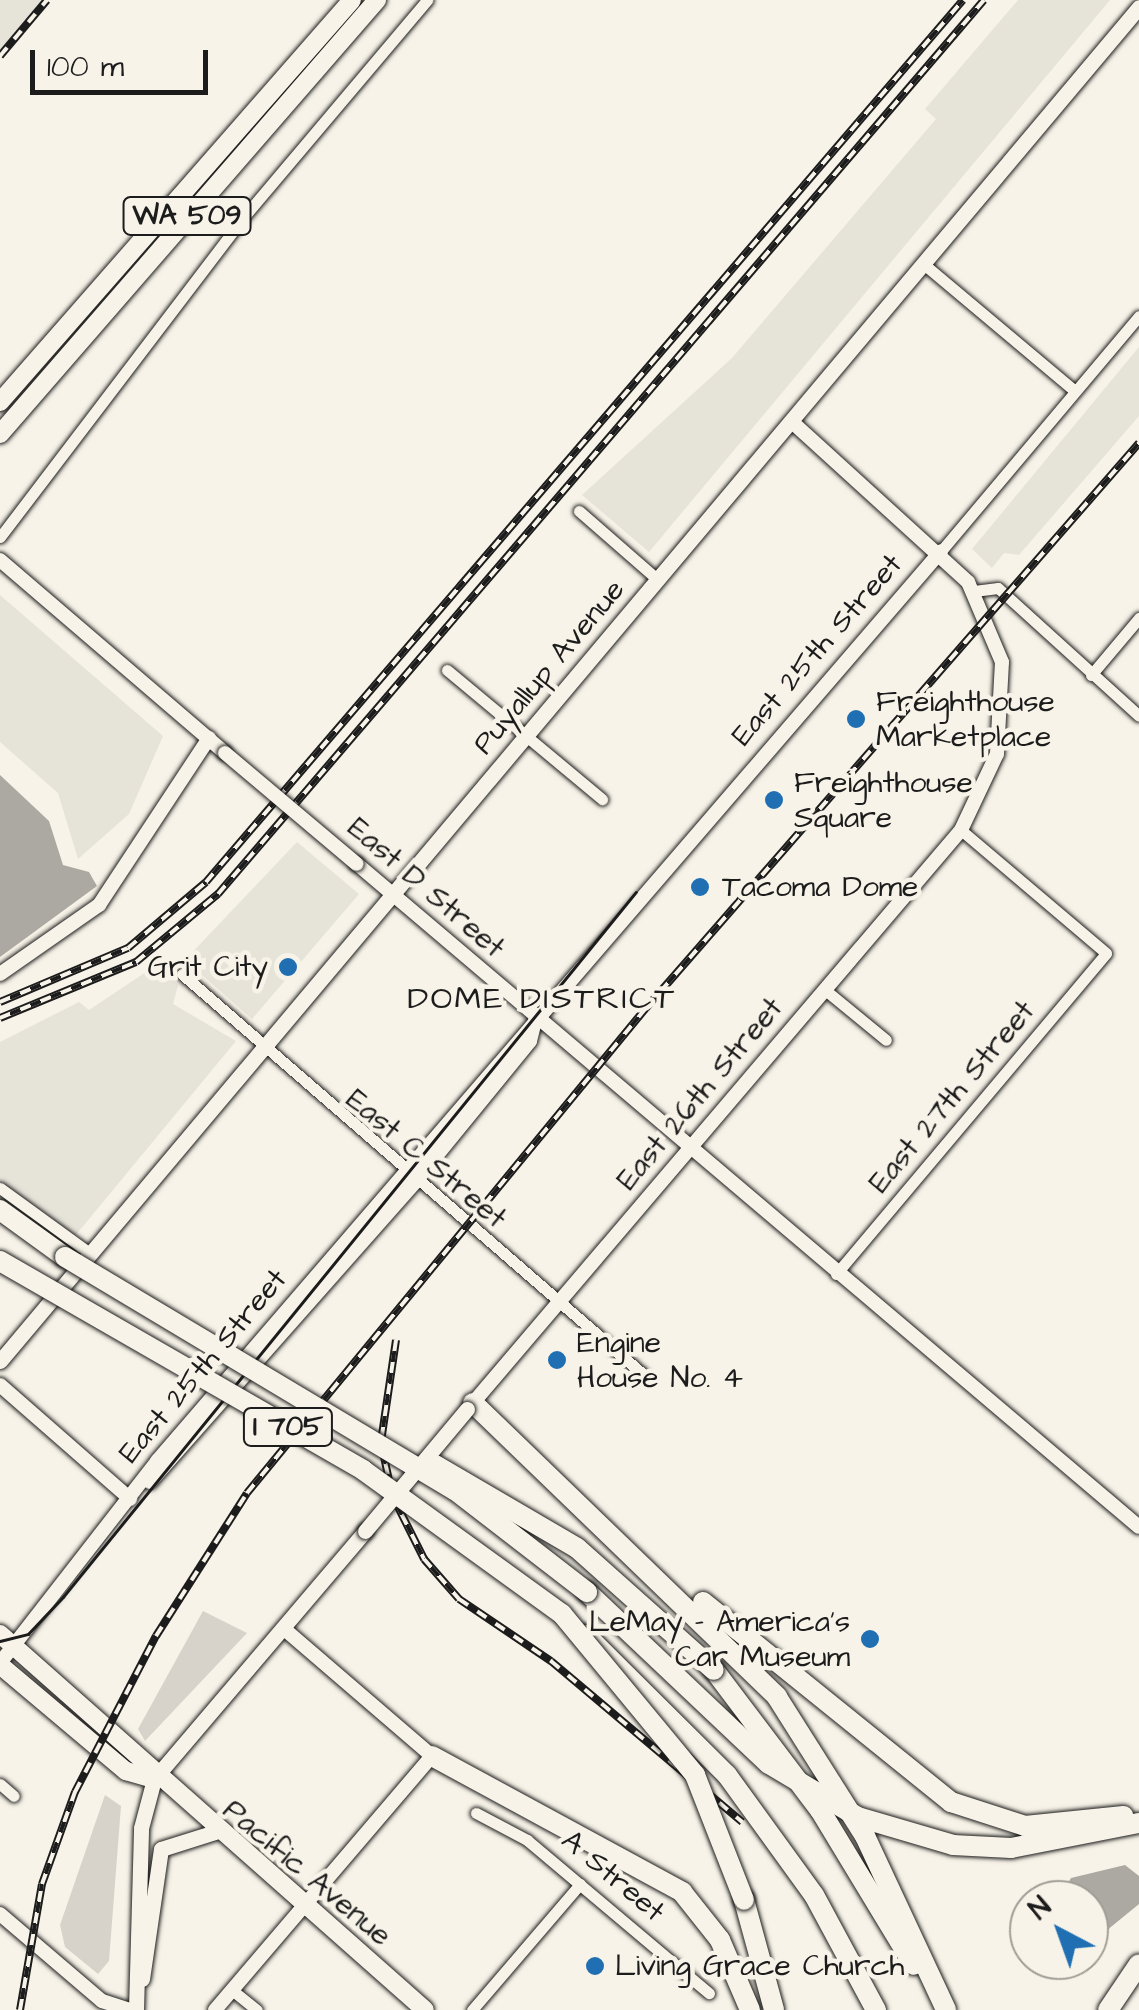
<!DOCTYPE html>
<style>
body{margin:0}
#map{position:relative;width:1139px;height:2010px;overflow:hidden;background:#f7f3e8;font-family:"Architects Daughter",sans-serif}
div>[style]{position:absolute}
.built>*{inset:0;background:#e6e3d9}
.green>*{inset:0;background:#d7d3cb}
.water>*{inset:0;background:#aca9a2}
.roads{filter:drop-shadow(0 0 2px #1c1c1c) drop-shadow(0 0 2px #1c1c1c)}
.minor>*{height:11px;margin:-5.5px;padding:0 5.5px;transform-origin:5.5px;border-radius:5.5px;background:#f7f3e8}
.tertiary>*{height:14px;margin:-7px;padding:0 7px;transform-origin:7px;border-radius:7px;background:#f7f3e8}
.secondary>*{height:15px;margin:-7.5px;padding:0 7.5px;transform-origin:7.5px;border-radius:7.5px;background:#f7f3e8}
.primary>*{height:18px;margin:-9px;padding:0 9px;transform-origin:9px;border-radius:9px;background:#f7f3e8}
.trunk>*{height:18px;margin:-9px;padding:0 9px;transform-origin:9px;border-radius:9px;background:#f7f3e8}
.motorway>*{height:20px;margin:-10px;padding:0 10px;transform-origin:10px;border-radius:10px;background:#f7f3e8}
.tram>*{height:2.5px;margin:-1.25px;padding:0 1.25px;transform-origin:1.25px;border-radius:1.25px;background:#1c1c1c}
.rail>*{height:8px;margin-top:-4px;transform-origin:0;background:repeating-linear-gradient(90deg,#f7f3e8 0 11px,#1c1c1c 0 22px);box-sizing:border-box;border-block:2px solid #1c1c1c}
.bridges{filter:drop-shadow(0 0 2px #1c1c1c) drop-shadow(0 0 2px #1c1c1c)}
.tertiary-bridge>*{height:14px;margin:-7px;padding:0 7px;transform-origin:7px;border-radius:7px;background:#f7f3e8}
.secondary-bridge>*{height:15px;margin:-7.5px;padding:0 7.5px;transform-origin:7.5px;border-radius:7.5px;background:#f7f3e8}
.motorway-bridge>*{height:20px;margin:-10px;padding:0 10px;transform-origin:10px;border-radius:10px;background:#f7f3e8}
.dots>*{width:28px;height:28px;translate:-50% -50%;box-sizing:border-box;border:5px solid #f7f3e8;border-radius:50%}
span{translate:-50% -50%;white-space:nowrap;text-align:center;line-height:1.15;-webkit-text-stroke:9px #f7f3e8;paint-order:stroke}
.shield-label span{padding:2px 8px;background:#f7f3e8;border:2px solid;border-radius:8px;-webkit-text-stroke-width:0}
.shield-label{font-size:28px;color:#1c1c1c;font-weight:700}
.street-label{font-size:30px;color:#1c1c1c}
.poi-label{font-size:30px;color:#1c1c1c}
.left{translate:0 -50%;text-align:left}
.right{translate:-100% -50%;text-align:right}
.neighbourhood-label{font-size:32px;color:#1c1c1c;letter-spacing:2.5px}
.north{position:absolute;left:1009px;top:1880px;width:100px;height:100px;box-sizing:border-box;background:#f7f3e8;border:2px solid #9f9d96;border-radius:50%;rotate:319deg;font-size:28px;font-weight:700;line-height:40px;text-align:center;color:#1c1c1c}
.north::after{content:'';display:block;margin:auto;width:35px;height:45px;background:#1f6fb2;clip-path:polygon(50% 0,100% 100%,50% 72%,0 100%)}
.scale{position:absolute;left:30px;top:50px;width:178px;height:45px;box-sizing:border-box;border:5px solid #1c1c1c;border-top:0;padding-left:12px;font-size:30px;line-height:35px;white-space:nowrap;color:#1c1c1c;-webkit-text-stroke:8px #f7f3e8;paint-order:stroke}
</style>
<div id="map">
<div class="built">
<i style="clip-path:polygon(0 0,42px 0,0 50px)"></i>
<i style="clip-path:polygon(1018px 0,1110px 0,649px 552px,582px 495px,732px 358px,936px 119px,925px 109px)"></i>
<i style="clip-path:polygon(1139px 347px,1139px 416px,1019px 555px,1004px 553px,992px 568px,972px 549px)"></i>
<i style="clip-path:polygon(0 595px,163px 736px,129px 814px,78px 859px,58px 793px,0 742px)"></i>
<i style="clip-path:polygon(297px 842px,359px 894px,252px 1019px,185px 960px)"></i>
<i style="clip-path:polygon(158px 964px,178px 985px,173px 1004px,236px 1041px,75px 1236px,0 1183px,0 1042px,79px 1002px,89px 1010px)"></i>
</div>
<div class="green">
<i style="clip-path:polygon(203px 1611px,247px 1633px,145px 1741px,138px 1729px)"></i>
<i style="clip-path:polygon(105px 1795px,121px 1806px,109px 1961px,98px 1974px,65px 1947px,60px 1925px)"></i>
</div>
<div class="water">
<i style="clip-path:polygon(0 775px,49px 821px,63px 865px,89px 872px,97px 886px,0 957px)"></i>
<i style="clip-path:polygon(1125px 1865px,1139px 1876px,1139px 1904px,1106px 1931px,1094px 1922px,1096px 1904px,1065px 1888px,1071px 1878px)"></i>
</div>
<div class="roads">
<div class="minor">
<i style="left:926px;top:266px;width:194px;rotate:40deg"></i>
<i style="left:579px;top:511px;width:105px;rotate:41.1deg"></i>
<i style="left:0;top:537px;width:400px;rotate:-52.7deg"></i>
<i style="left:242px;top:219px;width:287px;rotate:-49.8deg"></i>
<i style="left:941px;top:551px;width:307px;rotate:-49.9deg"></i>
<i style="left:974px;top:591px;width:24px;rotate:-7deg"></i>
<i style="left:998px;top:588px;width:190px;rotate:42.2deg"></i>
<i style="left:447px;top:670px;width:202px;rotate:39.8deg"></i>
<i style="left:1091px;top:675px;width:75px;rotate:-49.9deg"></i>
<i style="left:182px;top:974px;width:612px;rotate:40.96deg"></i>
<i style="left:824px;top:989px;width:80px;rotate:39.4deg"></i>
<i style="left:0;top:1188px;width:112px;rotate:36deg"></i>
<i style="left:836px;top:1274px;width:419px;rotate:-49.9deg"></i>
<i style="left:1106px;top:953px;width:190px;rotate:-139.7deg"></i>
<i style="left:0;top:1784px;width:18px;rotate:41deg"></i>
<i style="left:476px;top:1813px;width:58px;rotate:27.9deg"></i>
<i style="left:527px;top:1840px;width:238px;rotate:40.1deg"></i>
<i style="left:232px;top:1990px;width:32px;rotate:39deg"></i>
<i style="left:472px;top:2010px;width:166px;rotate:-49.4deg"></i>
</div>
<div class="tertiary">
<i style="left:0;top:560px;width:296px;rotate:40.6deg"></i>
<i style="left:357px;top:864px;width:1025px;rotate:40.29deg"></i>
<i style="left:0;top:974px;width:121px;rotate:-34.9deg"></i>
<i style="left:99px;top:905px;width:200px;rotate:-56.6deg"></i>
<i style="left:0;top:1385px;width:173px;rotate:41.2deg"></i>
<i style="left:473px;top:1403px;width:753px;rotate:-49.58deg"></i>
<i style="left:961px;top:830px;width:84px;rotate:-64.7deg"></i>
<i style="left:997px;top:754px;width:92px;rotate:-86.9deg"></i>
<i style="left:1002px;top:662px;width:87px;rotate:-113deg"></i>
<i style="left:968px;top:582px;width:236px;rotate:-137.7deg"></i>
<i style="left:150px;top:1482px;width:400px;rotate:-48.5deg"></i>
<i style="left:415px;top:1182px;width:182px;rotate:-50.8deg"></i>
<i style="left:530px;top:1041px;width:21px;rotate:-76deg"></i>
<i style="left:0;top:1663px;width:256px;rotate:-52.1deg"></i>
<i style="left:157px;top:1461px;width:1201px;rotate:-49.25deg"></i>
<i style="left:0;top:1914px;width:134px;rotate:40.5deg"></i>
<i style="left:102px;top:2001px;width:29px;rotate:18deg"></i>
<i style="left:215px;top:2010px;width:334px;rotate:-49.5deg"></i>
<i style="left:432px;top:1756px;width:196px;rotate:-139.3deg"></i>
</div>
<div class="secondary">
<i style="left:0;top:1361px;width:1769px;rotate:-49.93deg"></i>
<i style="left:142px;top:1979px;width:131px;rotate:-81.7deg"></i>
<i style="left:161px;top:1849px;width:57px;rotate:-17.5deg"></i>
<i style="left:136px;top:2010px;width:182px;rotate:-88.4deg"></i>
<i style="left:141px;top:1828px;width:51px;rotate:-75.1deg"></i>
<i style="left:154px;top:1779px;width:326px;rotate:-49.6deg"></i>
</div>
<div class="primary">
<i style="left:0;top:1634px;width:567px;rotate:41.5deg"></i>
<i style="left:0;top:1665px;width:165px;rotate:40.1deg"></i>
<i style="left:126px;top:1771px;width:29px;rotate:16deg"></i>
</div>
<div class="trunk">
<i style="left:0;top:402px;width:534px;rotate:-48.79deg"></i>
<i style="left:0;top:434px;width:575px;rotate:-49.02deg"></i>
</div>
<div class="motorway">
<i style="left:0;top:1210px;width:80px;rotate:35.9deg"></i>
<i style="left:473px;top:1403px;width:423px;rotate:44deg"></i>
<i style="left:777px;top:1697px;width:165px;rotate:57.7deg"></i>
<i style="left:865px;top:1836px;width:192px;rotate:65deg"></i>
<i style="left:587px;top:1592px;width:250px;rotate:43.4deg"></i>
<i style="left:769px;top:1764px;width:104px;rotate:30.8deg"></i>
<i style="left:858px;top:1817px;width:99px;rotate:16.4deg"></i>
<i style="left:953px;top:1845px;width:58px;rotate:3deg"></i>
<i style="left:1011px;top:1848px;width:130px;rotate:-11.1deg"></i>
<i style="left:703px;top:1602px;width:319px;rotate:38.9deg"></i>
<i style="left:951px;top:1802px;width:78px;rotate:18deg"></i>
<i style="left:1025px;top:1826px;width:99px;rotate:-5.8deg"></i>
<i style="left:586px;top:1635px;width:199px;rotate:44.8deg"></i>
<i style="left:727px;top:1775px;width:148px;rotate:54.1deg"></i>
<i style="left:814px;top:1895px;width:131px;rotate:61.7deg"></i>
<i style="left:714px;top:1670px;width:176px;rotate:52.9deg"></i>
<i style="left:820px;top:1810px;width:181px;rotate:58.8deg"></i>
<i style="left:432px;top:1756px;width:285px;rotate:28.5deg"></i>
<i style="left:682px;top:1892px;width:61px;rotate:51.6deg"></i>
<i style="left:720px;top:1940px;width:76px;rotate:66.8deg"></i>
<i style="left:744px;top:1900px;width:114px;rotate:74.7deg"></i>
<i style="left:1108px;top:2010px;width:55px;rotate:-56deg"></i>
</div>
</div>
<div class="tram">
<i style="left:0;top:1641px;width:29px;rotate:-14deg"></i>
<i style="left:28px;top:1634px;width:51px;rotate:-46.6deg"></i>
<i style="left:63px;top:1597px;width:908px;rotate:-50.9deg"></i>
</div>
<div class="rail">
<i style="left:0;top:56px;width:73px;rotate:-50deg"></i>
<i style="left:0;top:1002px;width:139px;rotate:-22.9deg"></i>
<i style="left:128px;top:948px;width:102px;rotate:-40.2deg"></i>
<i style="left:206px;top:882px;width:1162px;rotate:-49.36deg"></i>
<i style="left:0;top:1018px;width:147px;rotate:-22.4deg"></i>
<i style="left:136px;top:962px;width:107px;rotate:-39.7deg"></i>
<i style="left:218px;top:894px;width:1177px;rotate:-49.41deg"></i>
<i style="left:396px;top:1340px;width:103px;rotate:98.4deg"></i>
<i style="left:381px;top:1442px;width:54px;rotate:78.3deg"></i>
<i style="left:392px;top:1495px;width:72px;rotate:63.4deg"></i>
<i style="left:424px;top:1559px;width:53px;rotate:48.8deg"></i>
<i style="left:459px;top:1599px;width:111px;rotate:34deg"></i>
<i style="left:551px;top:1661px;width:250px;rotate:40.1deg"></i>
<i style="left:20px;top:2010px;width:128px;rotate:-80.1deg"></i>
<i style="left:42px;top:1884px;width:98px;rotate:-70.3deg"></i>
<i style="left:75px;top:1792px;width:176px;rotate:-62.6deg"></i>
<i style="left:156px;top:1636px;width:169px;rotate:-57.5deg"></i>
<i style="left:247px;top:1493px;width:628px;rotate:-50.56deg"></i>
<i style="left:646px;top:1008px;width:750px;rotate:-48.89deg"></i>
</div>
<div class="bridges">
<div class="tertiary-bridge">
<i style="left:225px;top:753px;width:172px;rotate:40.1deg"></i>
</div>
<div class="secondary-bridge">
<i style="left:365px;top:1531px;width:159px;rotate:-50.1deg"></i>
</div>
<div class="motorway-bridge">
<i style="left:65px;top:1257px;width:454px;rotate:30.9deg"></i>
<i style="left:455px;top:1490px;width:167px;rotate:37.7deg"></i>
<i style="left:0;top:1261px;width:419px;rotate:29.9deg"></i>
<i style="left:363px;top:1470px;width:246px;rotate:35.9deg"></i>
<i style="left:562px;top:1614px;width:209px;rotate:50.4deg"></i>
<i style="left:695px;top:1775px;width:134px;rotate:68.6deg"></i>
<i style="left:435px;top:1465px;width:164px;rotate:30.3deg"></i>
<i style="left:577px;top:1548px;width:183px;rotate:41.7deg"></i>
</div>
</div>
<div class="dots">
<i style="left:856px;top:719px;background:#1f6fb2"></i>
<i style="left:774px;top:800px;background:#1f6fb2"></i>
<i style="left:700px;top:887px;background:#1f6fb2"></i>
<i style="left:288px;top:967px;background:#1f6fb2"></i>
<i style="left:557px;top:1360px;background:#1f6fb2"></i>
<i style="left:870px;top:1639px;background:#1f6fb2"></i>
<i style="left:595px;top:1966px;background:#1f6fb2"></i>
</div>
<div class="shield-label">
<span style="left:187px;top:216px">WA 509</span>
<span style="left:288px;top:1427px">I 705</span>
</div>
<div class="street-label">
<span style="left:817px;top:650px;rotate:-49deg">East 25th Street</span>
<span style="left:549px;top:667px;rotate:-50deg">Puyallup Avenue</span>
<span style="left:426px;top:888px;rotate:41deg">East D Street</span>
<span style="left:700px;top:1094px;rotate:-50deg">East 26th Street</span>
<span style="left:952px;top:1097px;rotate:-50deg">East 27th Street</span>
<span style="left:426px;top:1159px;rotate:40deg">East C Street</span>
<span style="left:203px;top:1366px;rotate:-50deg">East 25th Street</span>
<span style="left:307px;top:1873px;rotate:40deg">Pacific Avenue</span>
<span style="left:613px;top:1876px;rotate:40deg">A Street</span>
</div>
<div class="poi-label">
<span class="left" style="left:876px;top:719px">Freighthouse<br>Marketplace</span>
<span class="left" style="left:794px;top:800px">Freighthouse<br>Square</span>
<span class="left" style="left:722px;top:887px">Tacoma Dome</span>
<span class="right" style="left:268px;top:967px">Grit City</span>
<span class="left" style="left:577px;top:1360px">Engine<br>House No. 4</span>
<span class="right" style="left:850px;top:1639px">LeMay - America's<br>Car Museum</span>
<span class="left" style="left:615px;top:1966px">Living Grace Church</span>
</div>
<div class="neighbourhood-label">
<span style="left:542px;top:999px">DOME DISTRICT</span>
</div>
<div class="north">N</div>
<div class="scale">100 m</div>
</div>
